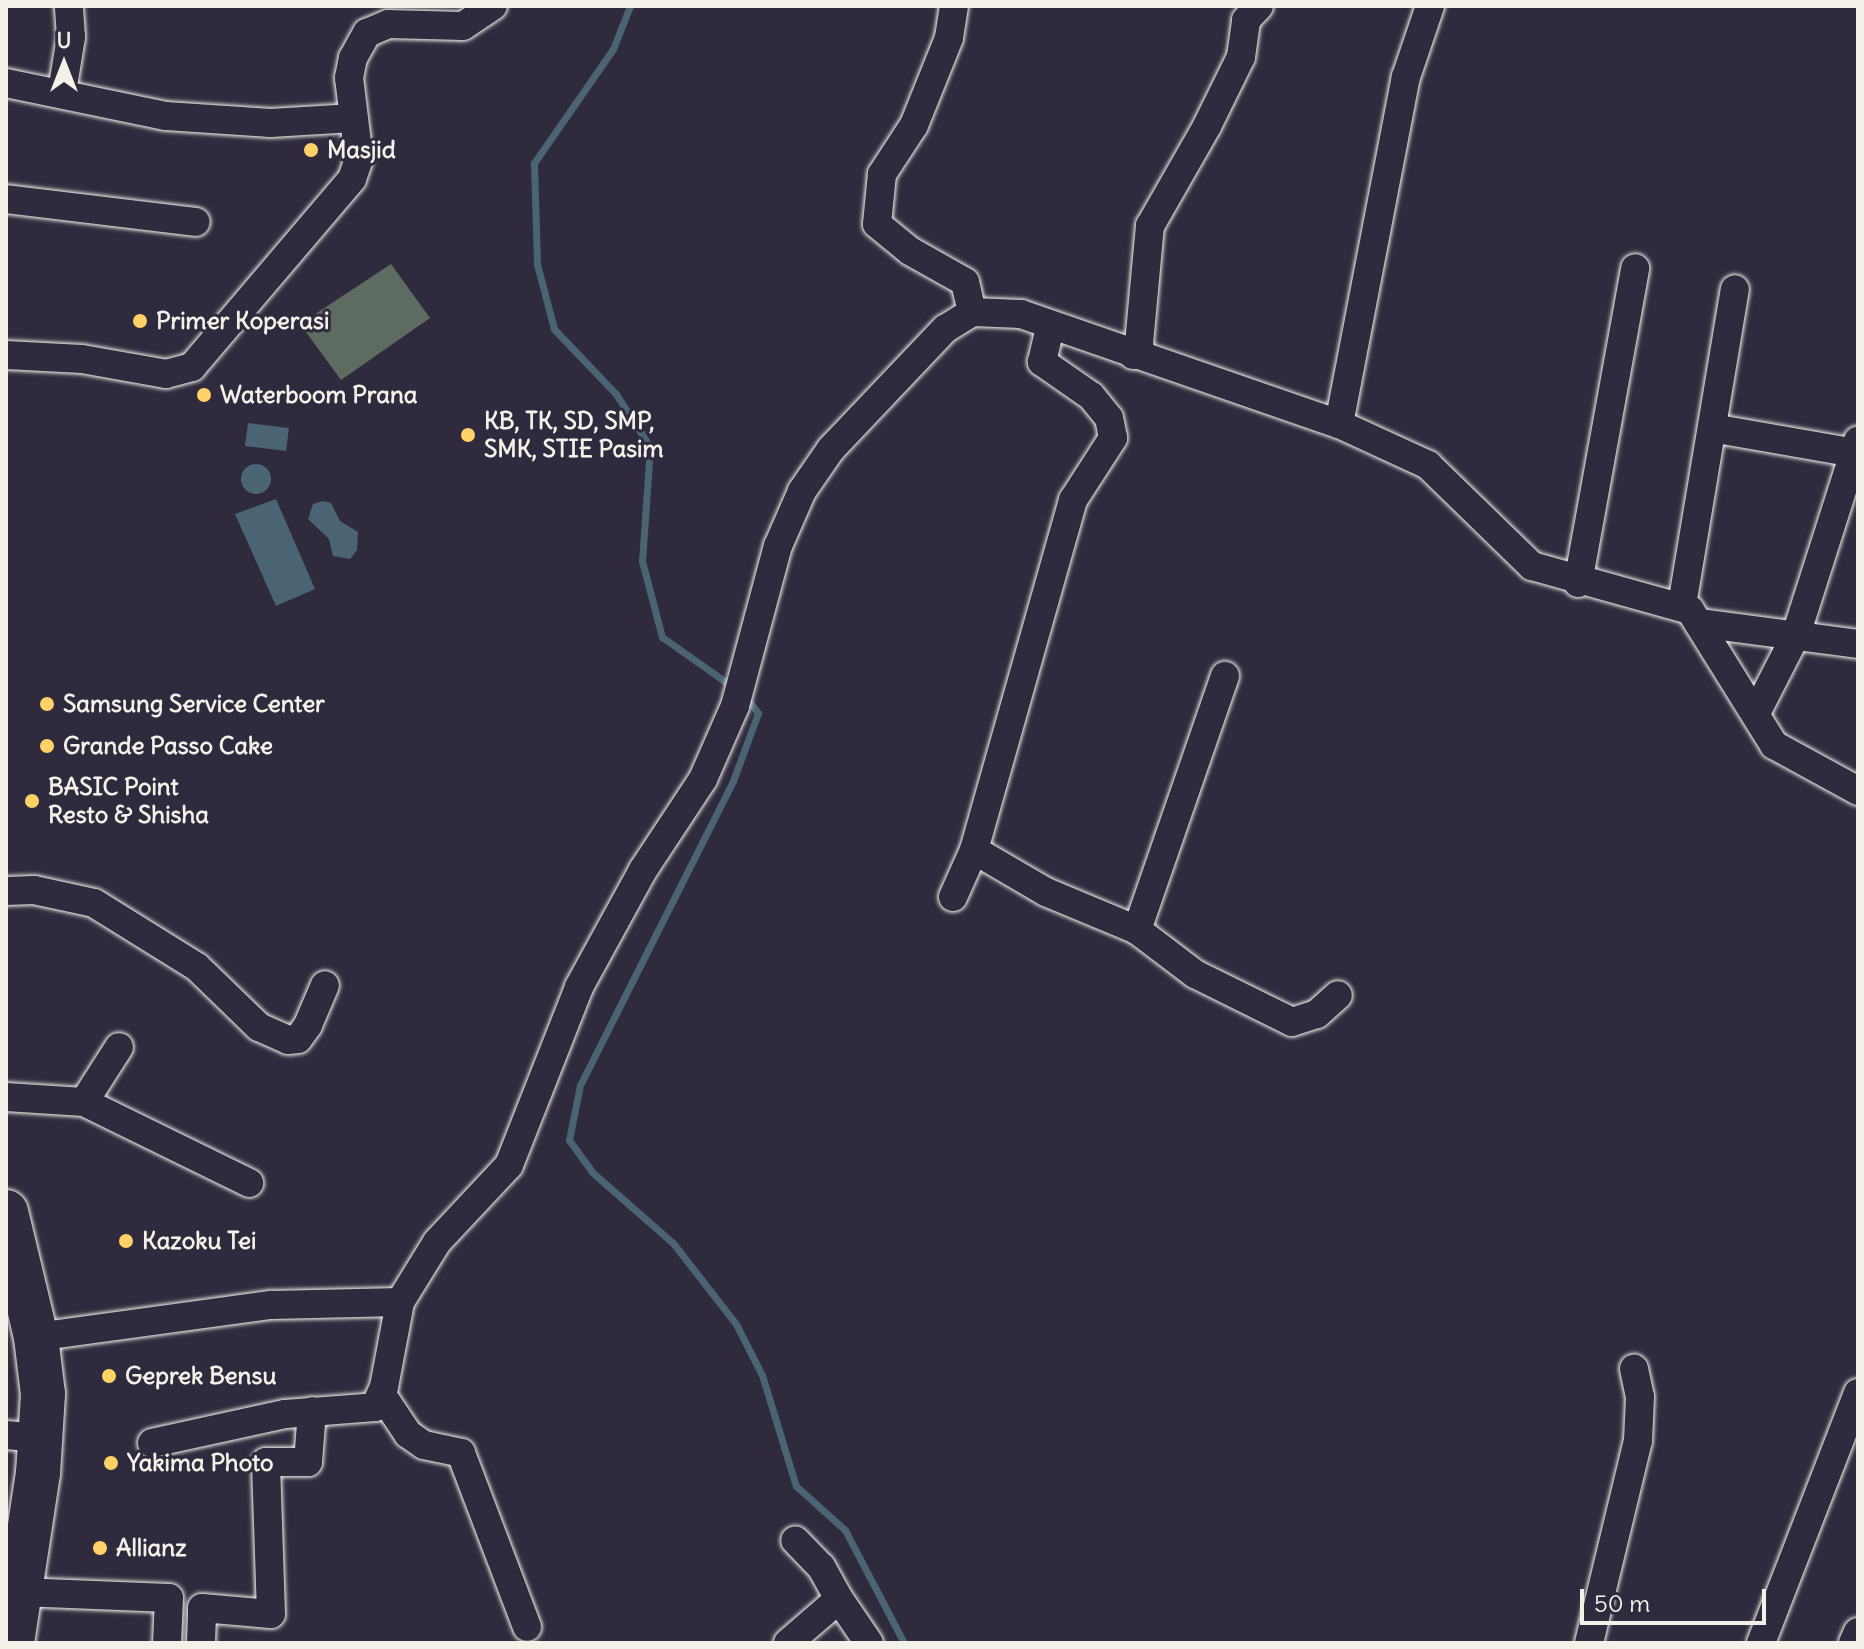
<!DOCTYPE html>
<style>
body{margin:0}
#map{position:relative;width:1864px;height:1649px;overflow:hidden;background:#2f2a3d;font-family:Delius,sans-serif}
div>[style]{position:absolute}
.green>*{inset:0;background:#5d6b61}
.water>*{inset:0;background:#4b6474}
.round{border-radius:50%}
.stream>*{height:7px;margin:-3.5px;padding:0 3.5px;transform-origin:3.5px;border-radius:3.5px;background:#4b6474}
.roads{filter:drop-shadow(0 0 2px #f4f1e8) drop-shadow(0 0 2px #f4f1e8)}
.minor>*{height:28px;margin:-14px;padding:0 14px;transform-origin:14px;border-radius:14px;background:#2f2a3d}
.trunk>*{height:44px;margin:-22px;padding:0 22px;transform-origin:22px;border-radius:22px;background:#2f2a3d}
.dots>*{width:22px;height:22px;translate:-50% -50%;box-sizing:border-box;border:4px solid #2f2a3d;border-radius:50%}
span{translate:-50% -50%;white-space:nowrap;text-align:center;line-height:1.15;-webkit-text-stroke:6px #2f2a3d;paint-order:stroke}
.poi-label{font-size:24px;color:#f4f1e8;font-weight:700}
.left{translate:0 -50%;text-align:left}
.frame{position:absolute;inset:0;border:8px solid #f4f1e8;pointer-events:none}
.north{position:absolute;left:24px;top:24px;width:80px;height:80px;-webkit-text-stroke:6px #2f2a3d;paint-order:stroke;rotate:0deg;font-size:22px;font-weight:700;line-height:32px;text-align:center;color:#f4f1e8}
.north::after{content:'';display:block;margin:auto;width:28px;height:36px;background:#f4f1e8;clip-path:polygon(50% 0,100% 100%,50% 72%,0 100%)}
.scale{position:absolute;left:1580px;top:1589px;width:186px;height:36px;box-sizing:border-box;border:4px solid #f4f1e8;border-top:0;padding-left:10px;font-size:24px;line-height:28px;white-space:nowrap;color:#f4f1e8;-webkit-text-stroke:6px #2f2a3d;paint-order:stroke}
</style>
<div id="map">
<div class="green">
<i style="clip-path:polygon(391px 264px,430px 318px,341px 380px,300px 324px)"></i>
</div>
<div class="water">
<i style="clip-path:polygon(248px 423px,289px 428px,286px 451px,245px 446px)"></i>
<i class="round" style="left:241px;top:464px;width:30px;height:30px"></i>
<i style="clip-path:polygon(276px 499px,315px 589px,276px 606px,235px 514px)"></i>
<i style="clip-path:polygon(323px 501px,331px 503px,340px 521px,358px 532px,357px 550px,350px 559px,333px 556px,329px 539px,308px 519px,313px 504px)"></i>
</div>
<div class="stream">
<i style="left:630px;top:6px;width:46px;rotate:111.6deg"></i>
<i style="left:613px;top:49px;width:139px;rotate:124.7deg"></i>
<i style="left:534px;top:163px;width:101px;rotate:88.3deg"></i>
<i style="left:537px;top:264px;width:67px;rotate:75.3deg"></i>
<i style="left:554px;top:329px;width:90px;rotate:46.4deg"></i>
<i style="left:616px;top:394px;width:63px;rotate:57.3deg"></i>
<i style="left:650px;top:447px;width:114px;rotate:94deg"></i>
<i style="left:642px;top:561px;width:79px;rotate:75.3deg"></i>
<i style="left:662px;top:637px;width:87px;rotate:35.2deg"></i>
<i style="left:746px;top:697px;width:20px;rotate:53deg"></i>
<i style="left:758px;top:713px;width:72px;rotate:110.2deg"></i>
<i style="left:733px;top:781px;width:340px;rotate:116.7deg"></i>
<i style="left:580px;top:1085px;width:56px;rotate:101.3deg"></i>
<i style="left:569px;top:1140px;width:41px;rotate:54deg"></i>
<i style="left:593px;top:1173px;width:106px;rotate:41.2deg"></i>
<i style="left:673px;top:1243px;width:103px;rotate:52.1deg"></i>
<i style="left:736px;top:1324px;width:57px;rotate:63deg"></i>
<i style="left:762px;top:1375px;width:116px;rotate:73deg"></i>
<i style="left:796px;top:1486px;width:66px;rotate:41.9deg"></i>
<i style="left:845px;top:1530px;width:127px;rotate:62.4deg"></i>
</div>
<div class="roads">
<div class="minor">
<i style="left:954px;top:6px;width:32px;rotate:99deg"></i>
<i style="left:949px;top:38px;width:94px;rotate:111.9deg"></i>
<i style="left:914px;top:125px;width:59px;rotate:123.1deg"></i>
<i style="left:882px;top:174px;width:50px;rotate:95.7deg"></i>
<i style="left:877px;top:224px;width:43px;rotate:39.3deg"></i>
<i style="left:910px;top:251px;width:63px;rotate:29.4deg"></i>
<i style="left:965px;top:282px;width:31px;rotate:77deg"></i>
<i style="left:6px;top:83px;width:163px;rotate:11.7deg"></i>
<i style="left:166px;top:116px;width:105px;rotate:3.8deg"></i>
<i style="left:271px;top:123px;width:82px;rotate:-3.5deg"></i>
<i style="left:62px;top:92px;width:56px;rotate:-80.7deg"></i>
<i style="left:71px;top:37px;width:31px;rotate:-94deg"></i>
<i style="left:6px;top:199px;width:191px;rotate:6.9deg"></i>
<i style="left:6px;top:355px;width:76px;rotate:3deg"></i>
<i style="left:82px;top:359px;width:85px;rotate:10.1deg"></i>
<i style="left:166px;top:374px;width:27px;rotate:-15deg"></i>
<i style="left:192px;top:367px;width:247px;rotate:-49.6deg"></i>
<i style="left:352px;top:179px;width:21px;rotate:-71deg"></i>
<i style="left:359px;top:159px;width:82px;rotate:-97deg"></i>
<i style="left:349px;top:78px;width:20px;rotate:-79deg"></i>
<i style="left:353px;top:58px;width:29px;rotate:-61deg"></i>
<i style="left:367px;top:33px;width:23px;rotate:-23deg"></i>
<i style="left:388px;top:24px;width:75px;rotate:1.5deg"></i>
<i style="left:463px;top:26px;width:36px;rotate:-34deg"></i>
<i style="left:1133px;top:355px;width:13px;rotate:-61deg"></i>
<i style="left:1139px;top:344px;width:119px;rotate:-84.7deg"></i>
<i style="left:1150px;top:226px;width:115px;rotate:-60.3deg"></i>
<i style="left:1207px;top:126px;width:77px;rotate:-63.8deg"></i>
<i style="left:1241px;top:57px;width:37px;rotate:-82deg"></i>
<i style="left:1246px;top:20px;width:19px;rotate:-47deg"></i>
<i style="left:1339px;top:424px;width:353px;rotate:-79.1deg"></i>
<i style="left:1406px;top:77px;width:75px;rotate:-71.3deg"></i>
<i style="left:1712px;top:428px;width:145px;rotate:9.9deg"></i>
<i style="left:1578px;top:583px;width:320px;rotate:-79.7deg"></i>
<i style="left:1682px;top:605px;width:320px;rotate:-80.5deg"></i>
<i style="left:1699px;top:623px;width:160px;rotate:7.5deg"></i>
<i style="left:1756px;top:713px;width:88px;rotate:-62.9deg"></i>
<i style="left:1796px;top:635px;width:204px;rotate:-72.3deg"></i>
<i style="left:974px;top:850px;width:83px;rotate:30.3deg"></i>
<i style="left:1046px;top:892px;width:99px;rotate:22.7deg"></i>
<i style="left:1137px;top:930px;width:73px;rotate:37.2deg"></i>
<i style="left:1195px;top:974px;width:108px;rotate:26.3deg"></i>
<i style="left:1292px;top:1022px;width:26px;rotate:-18deg"></i>
<i style="left:1317px;top:1014px;width:28px;rotate:-42deg"></i>
<i style="left:6px;top:891px;width:28px;rotate:-2deg"></i>
<i style="left:34px;top:890px;width:61px;rotate:12.2deg"></i>
<i style="left:94px;top:903px;width:121px;rotate:31.9deg"></i>
<i style="left:197px;top:967px;width:86px;rotate:44.1deg"></i>
<i style="left:259px;top:1027px;width:32px;rotate:24deg"></i>
<i style="left:288px;top:1040px;width:10px;rotate:-6deg"></i>
<i style="left:298px;top:1039px;width:17px;rotate:-54deg"></i>
<i style="left:308px;top:1025px;width:43px;rotate:-67deg"></i>
<i style="left:953px;top:897px;width:51px;rotate:-65.9deg"></i>
<i style="left:974px;top:850px;width:364px;rotate:-74.2deg"></i>
<i style="left:1073px;top:500px;width:74px;rotate:-57.2deg"></i>
<i style="left:1113px;top:438px;width:20px;rotate:-101deg"></i>
<i style="left:1109px;top:418px;width:28px;rotate:-129deg"></i>
<i style="left:1091px;top:396px;width:60px;rotate:-145.2deg"></i>
<i style="left:1042px;top:362px;width:36px;rotate:-77deg"></i>
<i style="left:1137px;top:930px;width:269px;rotate:-70.9deg"></i>
<i style="left:6px;top:1097px;width:78px;rotate:3.7deg"></i>
<i style="left:84px;top:1102px;width:184px;rotate:26.1deg"></i>
<i style="left:84px;top:1102px;width:65px;rotate:-57.5deg"></i>
<i style="left:36px;top:1337px;width:237px;rotate:-7.8deg"></i>
<i style="left:271px;top:1305px;width:129px;rotate:-1.3deg"></i>
<i style="left:400px;top:1302px;width:70px;rotate:-58.3deg"></i>
<i style="left:437px;top:1242px;width:105px;rotate:-46.9deg"></i>
<i style="left:509px;top:1165px;width:191px;rotate:-68.5deg"></i>
<i style="left:579px;top:987px;width:133px;rotate:-61.3deg"></i>
<i style="left:643px;top:870px;width:109px;rotate:-56.6deg"></i>
<i style="left:703px;top:779px;width:80px;rotate:-66.3deg"></i>
<i style="left:735px;top:706px;width:166px;rotate:-75deg"></i>
<i style="left:778px;top:546px;width:60px;rotate:-66.4deg"></i>
<i style="left:802px;top:491px;width:51px;rotate:-55.4deg"></i>
<i style="left:831px;top:449px;width:166px;rotate:-46.5deg"></i>
<i style="left:945px;top:329px;width:32px;rotate:-32deg"></i>
<i style="left:972px;top:312px;width:49px;rotate:2.3deg"></i>
<i style="left:1021px;top:314px;width:336px;rotate:19.1deg"></i>
<i style="left:1339px;top:424px;width:98px;rotate:24.7deg"></i>
<i style="left:1428px;top:465px;width:145px;rotate:44.2deg"></i>
<i style="left:1532px;top:566px;width:164px;rotate:15.6deg"></i>
<i style="left:1690px;top:610px;width:159px;rotate:58.1deg"></i>
<i style="left:1774px;top:745px;width:96px;rotate:28.7deg"></i>
<i style="left:382px;top:1395px;width:47px;rotate:56.3deg"></i>
<i style="left:408px;top:1434px;width:19px;rotate:35deg"></i>
<i style="left:424px;top:1445px;width:38px;rotate:12deg"></i>
<i style="left:461px;top:1453px;width:186px;rotate:69.2deg"></i>
<i style="left:6px;top:1435px;width:35px;rotate:5deg"></i>
<i style="left:152px;top:1443px;width:136px;rotate:-12.3deg"></i>
<i style="left:285px;top:1414px;width:90px;rotate:-4.4deg"></i>
<i style="left:375px;top:1407px;width:22px;rotate:-66deg"></i>
<i style="left:384px;top:1387px;width:86px;rotate:-79.3deg"></i>
<i style="left:20px;top:1592px;width:149px;rotate:2.3deg"></i>
<i style="left:169px;top:1598px;width:45px;rotate:92.5deg"></i>
<i style="left:839px;top:1599px;width:53px;rotate:55.7deg"></i>
<i style="left:201px;top:1643px;width:35px;rotate:-88deg"></i>
<i style="left:202px;top:1608px;width:69px;rotate:5deg"></i>
<i style="left:271px;top:1614px;width:152px;rotate:-91.9deg"></i>
<i style="left:266px;top:1462px;width:42px"></i>
<i style="left:308px;top:1462px;width:51px;rotate:-85.5deg"></i>
<i style="left:788px;top:1643px;width:67px;rotate:-40.8deg"></i>
<i style="left:839px;top:1599px;width:37px;rotate:-119deg"></i>
<i style="left:821px;top:1567px;width:37px;rotate:-134deg"></i>
<i style="left:1589px;top:1643px;width:208px;rotate:-76.4deg"></i>
<i style="left:1638px;top:1441px;width:44px;rotate:-87.4deg"></i>
<i style="left:1640px;top:1397px;width:29px;rotate:-102deg"></i>
<i style="left:1761px;top:1643px;width:268px;rotate:-68.8deg"></i>
<i style="left:1853px;top:1643px;width:12px;rotate:-66deg"></i>
</div>
<div class="trunk">
<i style="left:6px;top:1212px;width:129px;rotate:76.5deg"></i>
<i style="left:36px;top:1337px;width:57px;rotate:83deg"></i>
<i style="left:43px;top:1394px;width:79px;rotate:93.6deg"></i>
<i style="left:38px;top:1473px;width:172px;rotate:98.7deg"></i>
</div>
</div>
<div class="dots">
<i style="left:311px;top:150px;background:#ffd166"></i>
<i style="left:140px;top:321px;background:#ffd166"></i>
<i style="left:204px;top:395px;background:#ffd166"></i>
<i style="left:468px;top:435px;background:#ffd166"></i>
<i style="left:47px;top:704px;background:#ffd166"></i>
<i style="left:47px;top:746px;background:#ffd166"></i>
<i style="left:32px;top:801px;background:#ffd166"></i>
<i style="left:126px;top:1241px;background:#ffd166"></i>
<i style="left:109px;top:1376px;background:#ffd166"></i>
<i style="left:111px;top:1463px;background:#ffd166"></i>
<i style="left:100px;top:1548px;background:#ffd166"></i>
</div>
<div class="poi-label">
<span class="left" style="left:327px;top:150px">Masjid</span>
<span class="left" style="left:156px;top:321px">Primer Koperasi</span>
<span class="left" style="left:220px;top:395px">Waterboom Prana</span>
<span class="left" style="left:484px;top:435px">KB, TK, SD, SMP,<br>SMK, STIE Pasim</span>
<span class="left" style="left:63px;top:704px">Samsung Service Center</span>
<span class="left" style="left:63px;top:746px">Grande Passo Cake</span>
<span class="left" style="left:48px;top:801px">BASIC Point<br>Resto &amp; Shisha</span>
<span class="left" style="left:142px;top:1241px">Kazoku Tei</span>
<span class="left" style="left:125px;top:1376px">Geprek Bensu</span>
<span class="left" style="left:127px;top:1463px">Yakima Photo</span>
<span class="left" style="left:116px;top:1548px">Allianz</span>
</div>
<div class="frame"></div>
<div class="north">U</div>
<div class="scale">50 m</div>
</div>
